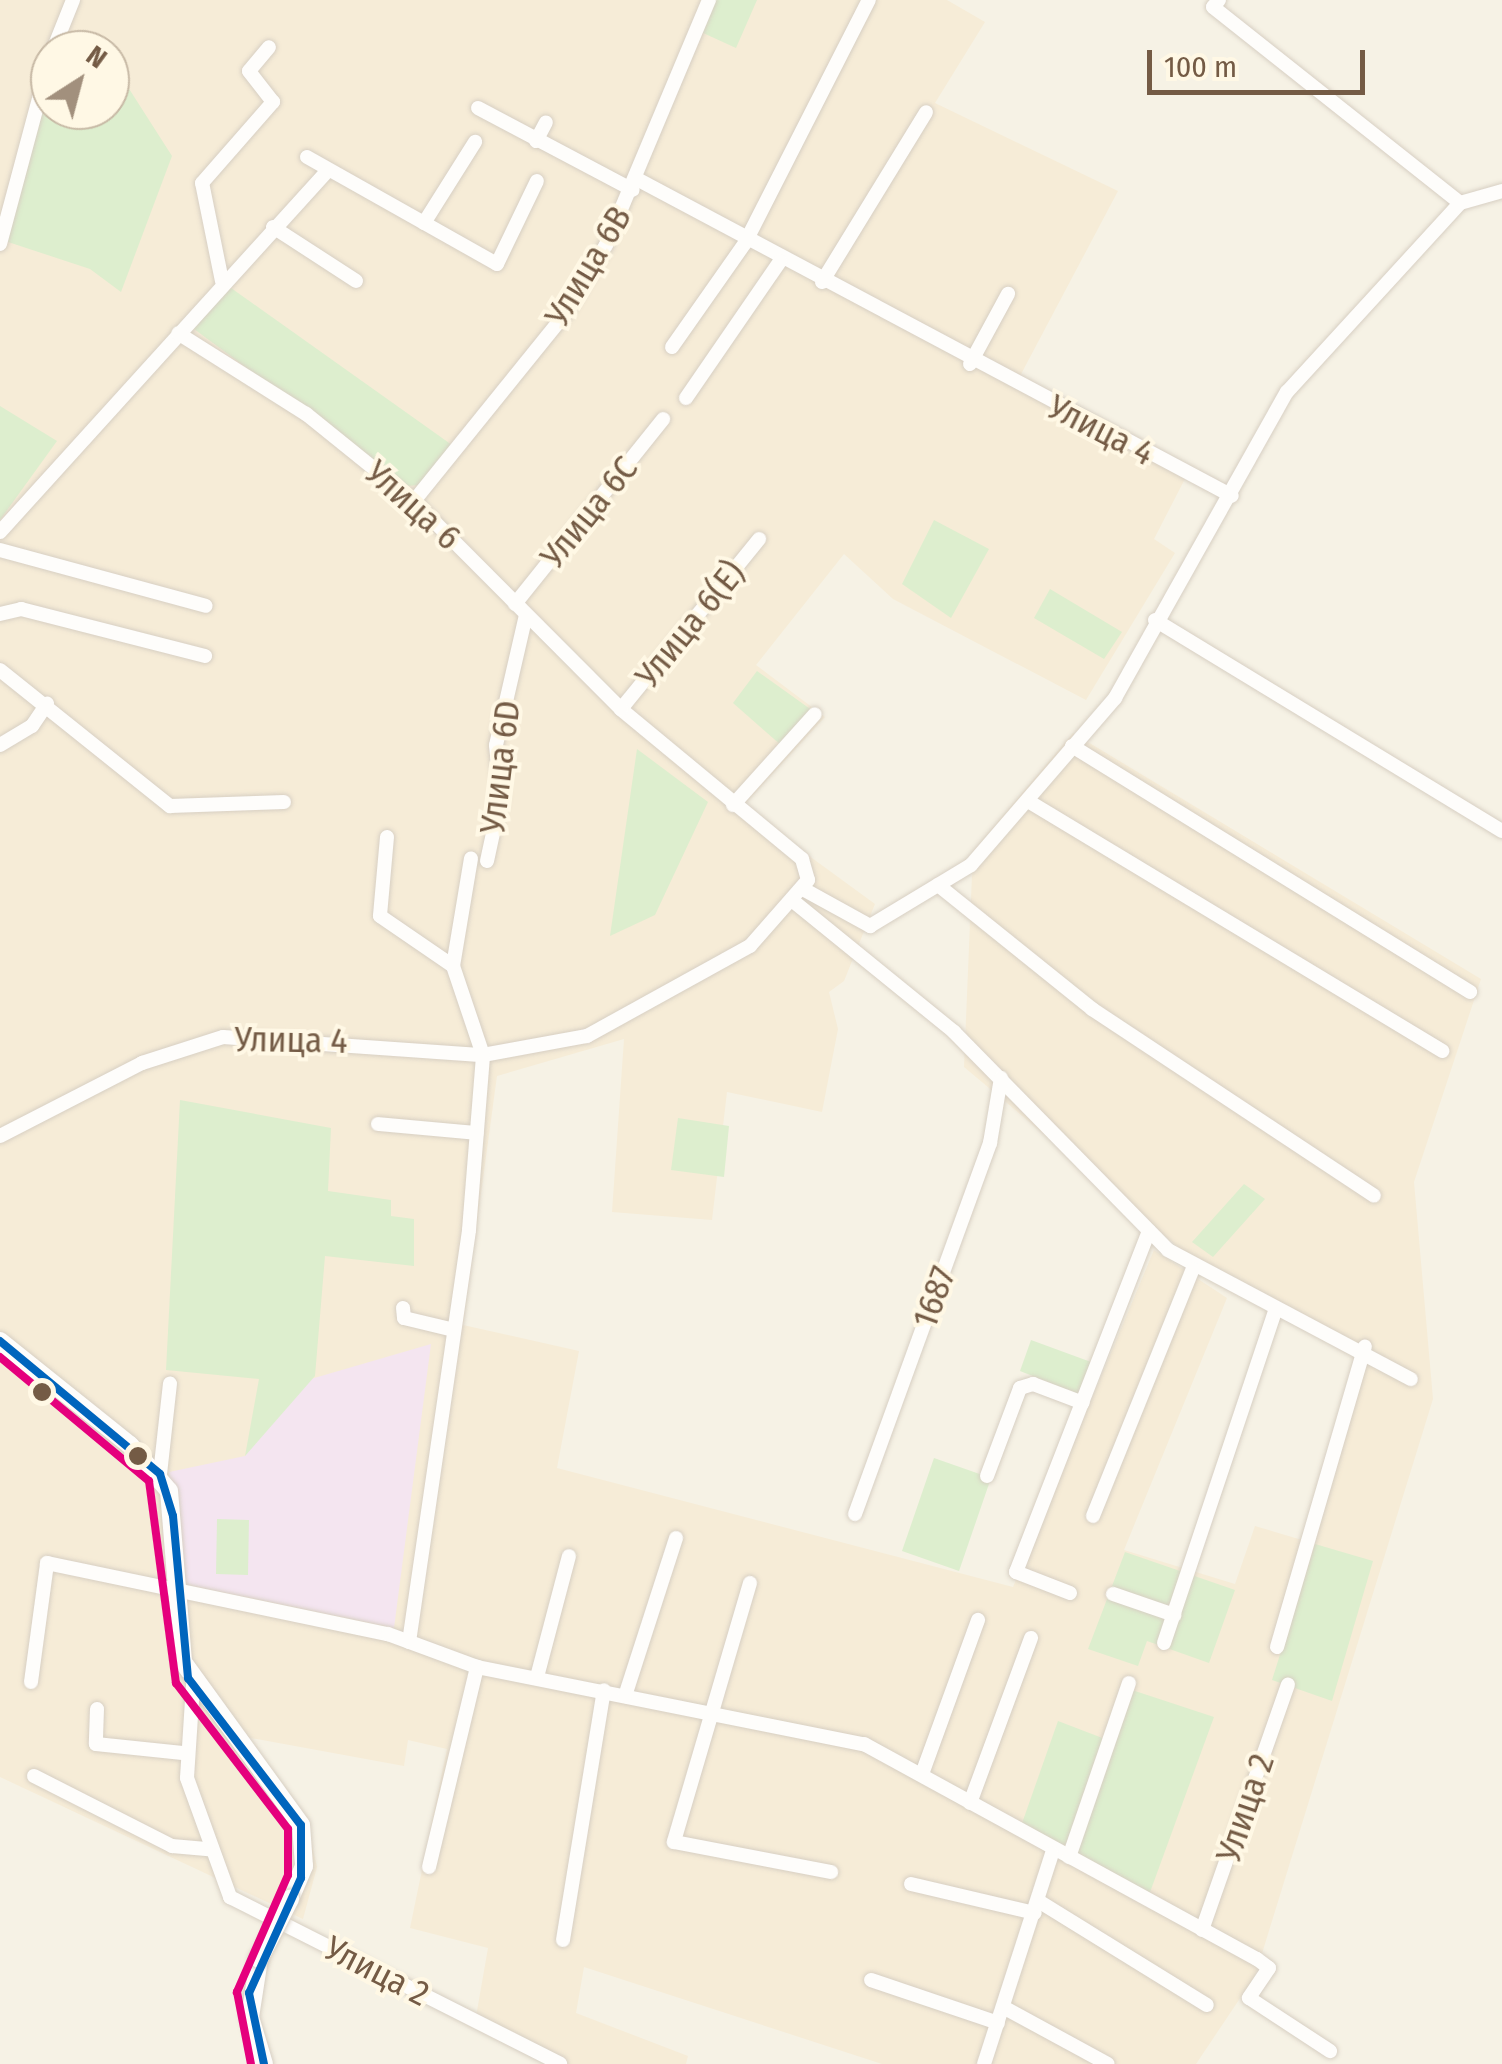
<!DOCTYPE html>
<meta charset="utf-8">
<style>
body{margin:0}
#map{position:relative;width:1502px;height:2064px;overflow:hidden;background:#f6f2e5;font-family:"Fira Sans Condensed",sans-serif}
div>[style]{position:absolute}
.residential>*{inset:0;background:#f6ecd7}
.education>*{inset:0;background:#f4e5f0}
.green>*{inset:0;background:#ddeece}
.roads{filter:drop-shadow(0 0 2px #d7cfc3) drop-shadow(0 0 2px #d7cfc3)}
.minor>*{height:14px;margin:-7px;padding:0 7px;transform-origin:7px;border-radius:7px;background:#fefdfb}
.tertiary>*{height:18px;margin:-9px;padding:0 9px;transform-origin:9px;border-radius:9px;background:#fefdfb}
.bridges{filter:drop-shadow(0 0 2px #d7cfc3) drop-shadow(0 0 2px #d7cfc3)}
.tertiary-bridge>*{height:18px;margin:-9px;padding:0 9px;transform-origin:9px;border-radius:9px;background:#fefdfb}
.bus-1>*{height:8px;margin:-4px;padding:0 4px;transform-origin:4px;border-radius:4px;background:#0065bd}
.bus-2>*{height:8px;margin:-4px;padding:0 4px;transform-origin:4px;border-radius:4px;background:#e5007d}
.dots>*{width:28px;height:28px;translate:-50% -50%;box-sizing:border-box;border:5px solid #fff8e5;border-radius:50%}
span{translate:-50% -50%;white-space:nowrap;text-align:center;line-height:1.15;-webkit-text-stroke:8px #fff8e5;paint-order:stroke}
.street-label{font-size:35px;color:#745b45}
.north{position:absolute;left:30px;top:30px;width:100px;height:100px;box-sizing:border-box;background:#fff8e5;border:2px solid #c7b9a5;border-radius:50%;rotate:36deg;font-size:28px;font-weight:700;line-height:40px;text-align:center;color:#745b45}
.north::after{content:'';display:block;margin:auto;width:35px;height:45px;background:#a2907d;clip-path:polygon(50% 0,100% 100%,50% 72%,0 100%)}
.scale{position:absolute;left:1147px;top:50px;width:218px;height:45px;box-sizing:border-box;border:5px solid #745b45;border-top:0;padding-left:12px;font-size:30px;line-height:35px;white-space:nowrap;color:#745b45;-webkit-text-stroke:8px #fff8e5;paint-order:stroke}
</style>
<div id="map">
<div class="residential">
<i style="clip-path:polygon(evenodd,0 0,947px 0,985px 22px,935px 103px,1118px 191px,1019px 378px,1189px 471px,1154px 539px,1175px 553px,1086px 700px,893px 599px,844px 554px,756px 665px,825px 717px,742px 807px,875px 904px,844px 981px,829px 992px,838px 1029px,822px 1112px,727px 1092px,712px 1220px,612px 1212px,624px 1039px,497px 1076px,463px 1325px,579px 1351px,557px 1468px,1013px 1587px,1154px 1250px,1227px 1298px,1124px 1550px,1235px 1584px,1255px 1526px,1302px 1540px,1360px 1347px,1183px 1251px,964px 1067px,973px 851px,1073px 733px,1481px 979px,1414px 1182px,1433px 1399px,1255px 1976px,1196px 2064px,882px 2064px,584px 1967px,576px 2013px,688px 2056px,686px 2064px,547px 2064px,474px 2028px,488px 1948px,410px 1928px,447px 1749px,408px 1740px,404px 1766px,240px 1736px,307px 1823px,317px 1867px,303px 1919px,0 1777px,0 0,50px 50px,110px 50px,110px 110px,50px 110px,50px 50px)"></i>
</div>
<div class="education">
<i style="clip-path:polygon(431px 1344px,394px 1628px,183px 1584px,169px 1472px,245px 1456px,304px 1381px)"></i>
</div>
<div class="green">
<i style="clip-path:polygon(715px 0,757px 0,736px 48px,701px 32px)"></i>
<i style="clip-path:polygon(61px 29px,101px 46px,103px 50px,55px 50px)"></i>
<i style="clip-path:polygon(110px 59px,172px 156px,121px 292px,90px 269px,2px 240px,50px 69px,50px 110px,110px 110px)"></i>
<i style="clip-path:polygon(224px 283px,452px 445px,420px 485px,407px 486px,190px 326px)"></i>
<i style="clip-path:polygon(0 406px,57px 441px,0 520px)"></i>
<i style="clip-path:polygon(934px 520px,989px 549px,951px 618px,902px 584px)"></i>
<i style="clip-path:polygon(1050px 589px,1122px 632px,1104px 659px,1034px 618px)"></i>
<i style="clip-path:polygon(757px 671px,813px 711px,782px 746px,733px 703px)"></i>
<i style="clip-path:polygon(637px 749px,708px 802px,655px 915px,610px 936px)"></i>
<i style="clip-path:polygon(180px 1100px,331px 1128px,328px 1191px,391px 1200px,391px 1216px,414px 1219px,414px 1266px,325px 1256px,315px 1376px,245px 1456px,259px 1379px,166px 1370px)"></i>
<i style="clip-path:polygon(678px 1118px,729px 1126px,724px 1177px,671px 1170px)"></i>
<i style="clip-path:polygon(1244px 1184px,1265px 1199px,1213px 1257px,1192px 1242px)"></i>
<i style="clip-path:polygon(1031px 1340px,1091px 1362px,1078px 1394px,1020px 1371px)"></i>
<i style="clip-path:polygon(934px 1458px,991px 1478px,959px 1571px,902px 1551px)"></i>
<i style="clip-path:polygon(217px 1519px,249px 1520px,248px 1575px,216px 1574px)"></i>
<i style="clip-path:polygon(1315px 1544px,1373px 1561px,1332px 1701px,1272px 1680px)"></i>
<i style="clip-path:polygon(1125px 1552px,1235px 1590px,1209px 1663px,1147px 1641px,1138px 1666px,1088px 1649px)"></i>
<i style="clip-path:polygon(1132px 1690px,1214px 1717px,1149px 1895px,1073px 1853px)"></i>
<i style="clip-path:polygon(1058px 1721px,1105px 1739px,1068px 1849px,1020px 1829px)"></i>
</div>
<div class="roads">
<div class="minor">
<i style="left:1219px;top:0;width:9px;rotate:131deg"></i>
<i style="left:1213px;top:7px;width:315px;rotate:38.4deg"></i>
<i style="left:53px;top:50px;width:54px;rotate:-68.2deg"></i>
<i style="left:478px;top:108px;width:175px;rotate:27.9deg"></i>
<i style="left:536px;top:141px;width:21px;rotate:-62deg"></i>
<i style="left:307px;top:157px;width:218px;rotate:29.4deg"></i>
<i style="left:497px;top:264px;width:92px;rotate:-64.3deg"></i>
<i style="left:635px;top:178px;width:676px;rotate:28.04deg"></i>
<i style="left:424px;top:223px;width:96px;rotate:-57.8deg"></i>
<i style="left:273px;top:227px;width:99px;rotate:33deg"></i>
<i style="left:0;top:244px;width:193px;rotate:-75deg"></i>
<i style="left:222px;top:281px;width:100px;rotate:-101.5deg"></i>
<i style="left:202px;top:183px;width:108px;rotate:-48.8deg"></i>
<i style="left:273px;top:102px;width:39px;rotate:-128deg"></i>
<i style="left:249px;top:71px;width:31px;rotate:-50deg"></i>
<i style="left:822px;top:282px;width:199px;rotate:-58.5deg"></i>
<i style="left:672px;top:347px;width:127px;rotate:-54.9deg"></i>
<i style="left:745px;top:243px;width:273px;rotate:-63deg"></i>
<i style="left:970px;top:364px;width:80px;rotate:-61.5deg"></i>
<i style="left:686px;top:398px;width:166px;rotate:-55.5deg"></i>
<i style="left:414px;top:501px;width:240px;rotate:-51.1deg"></i>
<i style="left:565px;top:314px;width:80px;rotate:-59.3deg"></i>
<i style="left:606px;top:245px;width:266px;rotate:-67.2deg"></i>
<i style="left:0;top:532px;width:488px;rotate:-47.8deg"></i>
<i style="left:0;top:550px;width:213px;rotate:15.2deg"></i>
<i style="left:515px;top:604px;width:237px;rotate:-51.3deg"></i>
<i style="left:0;top:614px;width:22px;rotate:-13deg"></i>
<i style="left:21px;top:609px;width:190px;rotate:14.3deg"></i>
<i style="left:1155px;top:620px;width:406px;rotate:31.3deg"></i>
<i style="left:0;top:670px;width:218px;rotate:38.7deg"></i>
<i style="left:170px;top:806px;width:114px;rotate:-2deg"></i>
<i style="left:621px;top:709px;width:219px;rotate:-50.9deg"></i>
<i style="left:0;top:745px;width:37px;rotate:-31deg"></i>
<i style="left:32px;top:726px;width:27px;rotate:-56deg"></i>
<i style="left:1072px;top:746px;width:468px;rotate:31.7deg"></i>
<i style="left:1028px;top:801px;width:484px;rotate:31.1deg"></i>
<i style="left:733px;top:805px;width:122px;rotate:-48deg"></i>
<i style="left:387px;top:837px;width:79px;rotate:95.1deg"></i>
<i style="left:380px;top:916px;width:88px;rotate:34.4deg"></i>
<i style="left:487px;top:861px;width:66px;rotate:-77.8deg"></i>
<i style="left:501px;top:796px;width:51px;rotate:-95.6deg"></i>
<i style="left:496px;top:745px;width:133px;rotate:-77deg"></i>
<i style="left:938px;top:885px;width:198px;rotate:38.8deg"></i>
<i style="left:1092px;top:1009px;width:338px;rotate:33.5deg"></i>
<i style="left:803px;top:889px;width:77px;rotate:28.9deg"></i>
<i style="left:870px;top:926px;width:118px;rotate:-31.1deg"></i>
<i style="left:971px;top:865px;width:221px;rotate:-49.2deg"></i>
<i style="left:1115px;top:698px;width:351px;rotate:-60.7deg"></i>
<i style="left:1287px;top:392px;width:256px;rotate:-47.5deg"></i>
<i style="left:1460px;top:203px;width:44px;rotate:-15.9deg"></i>
<i style="left:793px;top:901px;width:208px;rotate:39.1deg"></i>
<i style="left:954px;top:1032px;width:305px;rotate:45.5deg"></i>
<i style="left:1168px;top:1250px;width:275px;rotate:28deg"></i>
<i style="left:378px;top:1124px;width:99px;rotate:5.2deg"></i>
<i style="left:0;top:1136px;width:160px;rotate:-27.2deg"></i>
<i style="left:142px;top:1063px;width:85px;rotate:-17.8deg"></i>
<i style="left:223px;top:1037px;width:261px;rotate:4deg"></i>
<i style="left:483px;top:1055px;width:106px;rotate:-10.4deg"></i>
<i style="left:587px;top:1036px;width:186px;rotate:-28.9deg"></i>
<i style="left:750px;top:946px;width:88px;rotate:-48.7deg"></i>
<i style="left:808px;top:880px;width:22px;rotate:-106deg"></i>
<i style="left:802px;top:859px;width:235px;rotate:-140.4deg"></i>
<i style="left:621px;top:709px;width:293px;rotate:-134.9deg"></i>
<i style="left:414px;top:501px;width:139px;rotate:-141.1deg"></i>
<i style="left:306px;top:414px;width:151px;rotate:-147.7deg"></i>
<i style="left:403px;top:1308px;width:10px;rotate:84deg"></i>
<i style="left:404px;top:1318px;width:51px;rotate:13.5deg"></i>
<i style="left:160px;top:1474px;width:91px;rotate:-83.7deg"></i>
<i style="left:987px;top:1476px;width:94px;rotate:-69.4deg"></i>
<i style="left:1020px;top:1388px;width:14px;rotate:-17deg"></i>
<i style="left:1033px;top:1384px;width:53px;rotate:20.8deg"></i>
<i style="left:855px;top:1514px;width:395px;rotate:-70deg"></i>
<i style="left:990px;top:1143px;width:66px;rotate:-80.4deg"></i>
<i style="left:1093px;top:1516px;width:266px;rotate:-68deg"></i>
<i style="left:750px;top:1583px;width:270px;rotate:106.4deg"></i>
<i style="left:674px;top:1842px;width:160px;rotate:10.8deg"></i>
<i style="left:1070px;top:1593px;width:58px;rotate:-158.7deg"></i>
<i style="left:1016px;top:1572px;width:366px;rotate:-68.7deg"></i>
<i style="left:1113px;top:1594px;width:65px;rotate:19deg"></i>
<i style="left:409px;top:1642px;width:416px;rotate:-81.7deg"></i>
<i style="left:469px;top:1230px;width:176px;rotate:-85.4deg"></i>
<i style="left:483px;top:1055px;width:94px;rotate:-108.6deg"></i>
<i style="left:453px;top:966px;width:109px;rotate:-80.5deg"></i>
<i style="left:1164px;top:1643px;width:352px;rotate:-71.5deg"></i>
<i style="left:1277px;top:1647px;width:313px;rotate:-73.7deg"></i>
<i style="left:537px;top:1677px;width:125px;rotate:-75.2deg"></i>
<i style="left:31px;top:1682px;width:120px;rotate:-82.3deg"></i>
<i style="left:47px;top:1563px;width:348px;rotate:11.8deg"></i>
<i style="left:388px;top:1634px;width:95px;rotate:20.3deg"></i>
<i style="left:477px;top:1667px;width:395px;rotate:11.3deg"></i>
<i style="left:864px;top:1744px;width:448px;rotate:28.7deg"></i>
<i style="left:1257px;top:1959px;width:15px;rotate:37deg"></i>
<i style="left:1269px;top:1968px;width:36px;rotate:124deg"></i>
<i style="left:1249px;top:1998px;width:97px;rotate:33.2deg"></i>
<i style="left:193px;top:1685px;width:93px;rotate:93.7deg"></i>
<i style="left:187px;top:1778px;width:127px;rotate:70.1deg"></i>
<i style="left:230px;top:1897px;width:370px;rotate:26.8deg"></i>
<i style="left:625px;top:1696px;width:166px;rotate:-72.1deg"></i>
<i style="left:97px;top:1709px;width:35px;rotate:92deg"></i>
<i style="left:96px;top:1744px;width:87px;rotate:5.9deg"></i>
<i style="left:922px;top:1774px;width:164px;rotate:-70deg"></i>
<i style="left:34px;top:1776px;width:155px;rotate:26.9deg"></i>
<i style="left:172px;top:1846px;width:37px;rotate:5deg"></i>
<i style="left:970px;top:1803px;width:176px;rotate:-69.7deg"></i>
<i style="left:1069px;top:1857px;width:184px;rotate:-71deg"></i>
<i style="left:429px;top:1867px;width:206px;rotate:-76.5deg"></i>
<i style="left:911px;top:1884px;width:127px;rotate:13.2deg"></i>
<i style="left:1040px;top:1902px;width:196px;rotate:31.7deg"></i>
<i style="left:1202px;top:1930px;width:260px;rotate:-70.7deg"></i>
<i style="left:563px;top:1940px;width:253px;rotate:-80.7deg"></i>
<i style="left:871px;top:1980px;width:134px;rotate:18.7deg"></i>
<i style="left:1003px;top:2007px;width:119px;rotate:28.5deg"></i>
<i style="left:984px;top:2064px;width:221px;rotate:-72.1deg"></i>
</div>
<div class="tertiary">
<i style="left:0;top:1341px;width:166px;rotate:38.7deg"></i>
<i style="left:130px;top:1445px;width:60px;rotate:49.7deg"></i>
<i style="left:169px;top:1491px;width:172px;rotate:85.3deg"></i>
<i style="left:183px;top:1662px;width:201px;rotate:54.1deg"></i>
<i style="left:301px;top:1825px;width:41px;rotate:85.8deg"></i>
<i style="left:304px;top:1866px;width:36px;rotate:113deg"></i>
<i style="left:259px;top:1959px;width:59px;rotate:98.8deg"></i>
<i style="left:250px;top:2017px;width:49px;rotate:73.4deg"></i>
</div>
</div>
<div class="bridges">
<div class="tertiary-bridge">
<i style="left:259px;top:1959px;width:68px;rotate:-62.7deg"></i>
</div>
</div>
<div class="bus-1">
<i style="left:0;top:1341px;width:208px;rotate:39.7deg"></i>
<i style="left:160px;top:1474px;width:44px;rotate:72.8deg"></i>
<i style="left:173px;top:1516px;width:163px;rotate:84.7deg"></i>
<i style="left:188px;top:1678px;width:185px;rotate:52.5deg"></i>
<i style="left:301px;top:1825px;width:53px;rotate:90deg"></i>
<i style="left:301px;top:1878px;width:126px;rotate:114.3deg"></i>
<i style="left:249px;top:1993px;width:73px;rotate:78.1deg"></i>
</div>
<div class="bus-2">
<i style="left:0;top:1357px;width:194px;rotate:39.8deg"></i>
<i style="left:149px;top:1481px;width:204px;rotate:82.4deg"></i>
<i style="left:176px;top:1683px;width:184px;rotate:52.5deg"></i>
<i style="left:288px;top:1829px;width:46px;rotate:90deg"></i>
<i style="left:288px;top:1875px;width:128px;rotate:113.6deg"></i>
<i style="left:237px;top:1992px;width:73px;rotate:79deg"></i>
</div>
<div class="dots">
<i style="left:42px;top:1392px;background:#745b45"></i>
<i style="left:138px;top:1456px;background:#745b45"></i>
</div>
<div class="street-label">
<span style="left:588px;top:266px;rotate:-59deg">Улица 6B</span>
<span style="left:1101px;top:430px;rotate:27deg">Улица 4</span>
<span style="left:413px;top:505px;rotate:42deg">Улица 6</span>
<span style="left:589px;top:512px;rotate:-51deg">Улица 6C</span>
<span style="left:690px;top:624px;rotate:-51deg">Улица 6(E)</span>
<span style="left:500px;top:767px;rotate:-83deg">Улица 6D</span>
<span style="left:291px;top:1040px;rotate:1deg">Улица 4</span>
<span style="left:934px;top:1297px;rotate:-70deg">1687</span>
<span style="left:1245px;top:1808px;rotate:-71deg">Улица 2</span>
<span style="left:377px;top:1971px;rotate:27deg">Улица 2</span>
</div>
<div class="north">N</div>
<div class="scale">100 m</div>
</div>
